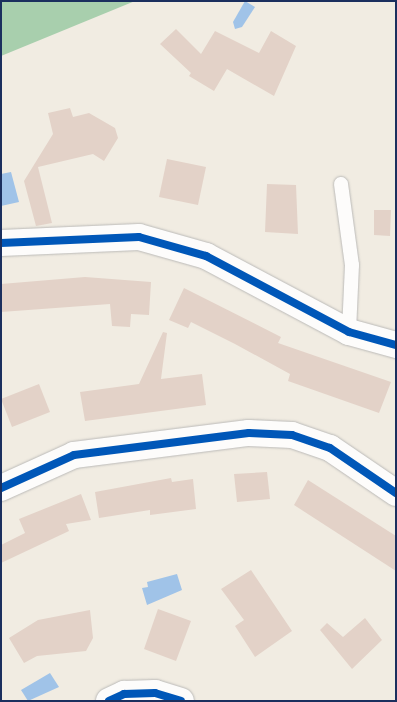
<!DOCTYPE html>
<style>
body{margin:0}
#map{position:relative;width:397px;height:702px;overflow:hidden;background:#f1ece2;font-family:"Shantell Sans",sans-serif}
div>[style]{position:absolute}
.forest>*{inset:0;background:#a8cfad}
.water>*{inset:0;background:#a0c3e8}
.building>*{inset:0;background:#e3d2c8}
.roads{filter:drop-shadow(0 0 1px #bbbab8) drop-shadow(0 0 1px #bbbab8)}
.lane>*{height:14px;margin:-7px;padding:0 7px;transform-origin:7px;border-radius:7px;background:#fdfcfb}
.street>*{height:26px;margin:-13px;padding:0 13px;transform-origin:13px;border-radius:13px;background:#fdfcfb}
.cycleway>*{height:8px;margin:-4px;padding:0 4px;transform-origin:4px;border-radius:4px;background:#0057b8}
span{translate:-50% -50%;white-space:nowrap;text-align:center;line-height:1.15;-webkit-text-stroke:5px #fff;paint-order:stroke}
.frame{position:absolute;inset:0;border:2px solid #1b2f5e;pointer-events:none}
</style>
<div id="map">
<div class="forest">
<i style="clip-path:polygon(1px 1px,135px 1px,1px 56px)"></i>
</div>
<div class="water">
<i style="clip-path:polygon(245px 1px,255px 7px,242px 27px,235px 29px,233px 22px)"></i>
<i style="clip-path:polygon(11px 172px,19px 202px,1px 206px,1px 174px)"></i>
<i style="clip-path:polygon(177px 574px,182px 590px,147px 605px,142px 588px,148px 587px,147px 582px)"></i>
<i style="clip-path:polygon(50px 673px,59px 687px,28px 701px,21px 690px)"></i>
</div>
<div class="building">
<i style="clip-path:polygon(176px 29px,201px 54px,215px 31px,259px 53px,271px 31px,296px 46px,274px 96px,227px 69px,214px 91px,189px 76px,191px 73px,160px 44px)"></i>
<i style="clip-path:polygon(70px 108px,73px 117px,89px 113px,115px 128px,118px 138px,104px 161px,93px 154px,38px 167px,52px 223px,36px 226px,24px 181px,53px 134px,48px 113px)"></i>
<i style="clip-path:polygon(167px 159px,206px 167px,198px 205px,159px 197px)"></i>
<i style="clip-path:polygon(267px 184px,296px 185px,298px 234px,265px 232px)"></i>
<i style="clip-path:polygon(374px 210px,391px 210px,390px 236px,374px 235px)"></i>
<i style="clip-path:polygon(85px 277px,151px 282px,149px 315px,131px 314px,130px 327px,112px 326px,110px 304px,1px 312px,1px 284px)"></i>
<i style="clip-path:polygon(184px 288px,281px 337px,278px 343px,391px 382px,379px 413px,288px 381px,290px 374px,235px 344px,191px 322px,188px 328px,169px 320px)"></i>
<i style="clip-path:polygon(163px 332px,167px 333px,161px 379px,202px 374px,206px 405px,85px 421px,80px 392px,139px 384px)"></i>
<i style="clip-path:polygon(39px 384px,50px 412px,12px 427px,1px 399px)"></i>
<i style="clip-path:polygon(267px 472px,270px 499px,237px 502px,234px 474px)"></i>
<i style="clip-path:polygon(171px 478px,172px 482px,193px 479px,196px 509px,150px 515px,150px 510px,99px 518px,95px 492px)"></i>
<i style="clip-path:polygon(308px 480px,396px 536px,396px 571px,294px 505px)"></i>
<i style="clip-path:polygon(81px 494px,91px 520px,66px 524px,69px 531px,1px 563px,1px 545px,25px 533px,19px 519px)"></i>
<i style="clip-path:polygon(251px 570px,292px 631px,255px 657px,235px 626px,244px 620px,221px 589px)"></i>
<i style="clip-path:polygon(158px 609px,191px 621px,176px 661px,144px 649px)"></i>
<i style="clip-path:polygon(90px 610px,93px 638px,86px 651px,37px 656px,24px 663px,9px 638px,38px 620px)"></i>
<i style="clip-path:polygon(365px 618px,382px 640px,352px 669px,320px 630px,327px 623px,343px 637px)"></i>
</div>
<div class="roads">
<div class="lane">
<i style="left:341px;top:184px;width:82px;rotate:82.3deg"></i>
<i style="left:352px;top:265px;width:67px;rotate:92.6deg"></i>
</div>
<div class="street">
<i style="left:1px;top:243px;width:138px;rotate:-2.5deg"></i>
<i style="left:139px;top:237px;width:70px;rotate:15.8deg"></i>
<i style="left:206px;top:256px;width:162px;rotate:28deg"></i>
<i style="left:349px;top:332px;width:49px;rotate:15.5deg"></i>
<i style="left:1px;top:488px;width:80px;rotate:-24.3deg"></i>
<i style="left:74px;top:455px;width:176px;rotate:-7.2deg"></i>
<i style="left:249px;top:433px;width:43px;rotate:2.7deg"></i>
<i style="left:292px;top:435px;width:40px;rotate:18.9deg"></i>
<i style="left:330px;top:448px;width:80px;rotate:34.3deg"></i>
<i style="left:109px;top:701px;width:17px;rotate:-25deg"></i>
<i style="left:124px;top:694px;width:31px;rotate:-2deg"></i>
<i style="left:155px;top:693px;width:27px;rotate:17deg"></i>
</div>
</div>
<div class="cycleway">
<i style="left:1px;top:243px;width:138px;rotate:-2.5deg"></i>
<i style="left:139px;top:237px;width:70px;rotate:15.8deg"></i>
<i style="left:206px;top:256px;width:162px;rotate:28deg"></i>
<i style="left:349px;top:332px;width:49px;rotate:15.5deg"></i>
<i style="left:1px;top:488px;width:80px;rotate:-24.3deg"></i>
<i style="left:74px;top:455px;width:176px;rotate:-7.2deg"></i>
<i style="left:249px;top:433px;width:43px;rotate:2.7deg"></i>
<i style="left:292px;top:435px;width:40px;rotate:18.9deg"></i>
<i style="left:330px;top:448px;width:80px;rotate:34.3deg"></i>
<i style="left:109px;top:701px;width:17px;rotate:-25deg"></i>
<i style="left:124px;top:694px;width:31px;rotate:-2deg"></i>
<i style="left:155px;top:693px;width:27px;rotate:17deg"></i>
</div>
<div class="frame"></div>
</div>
